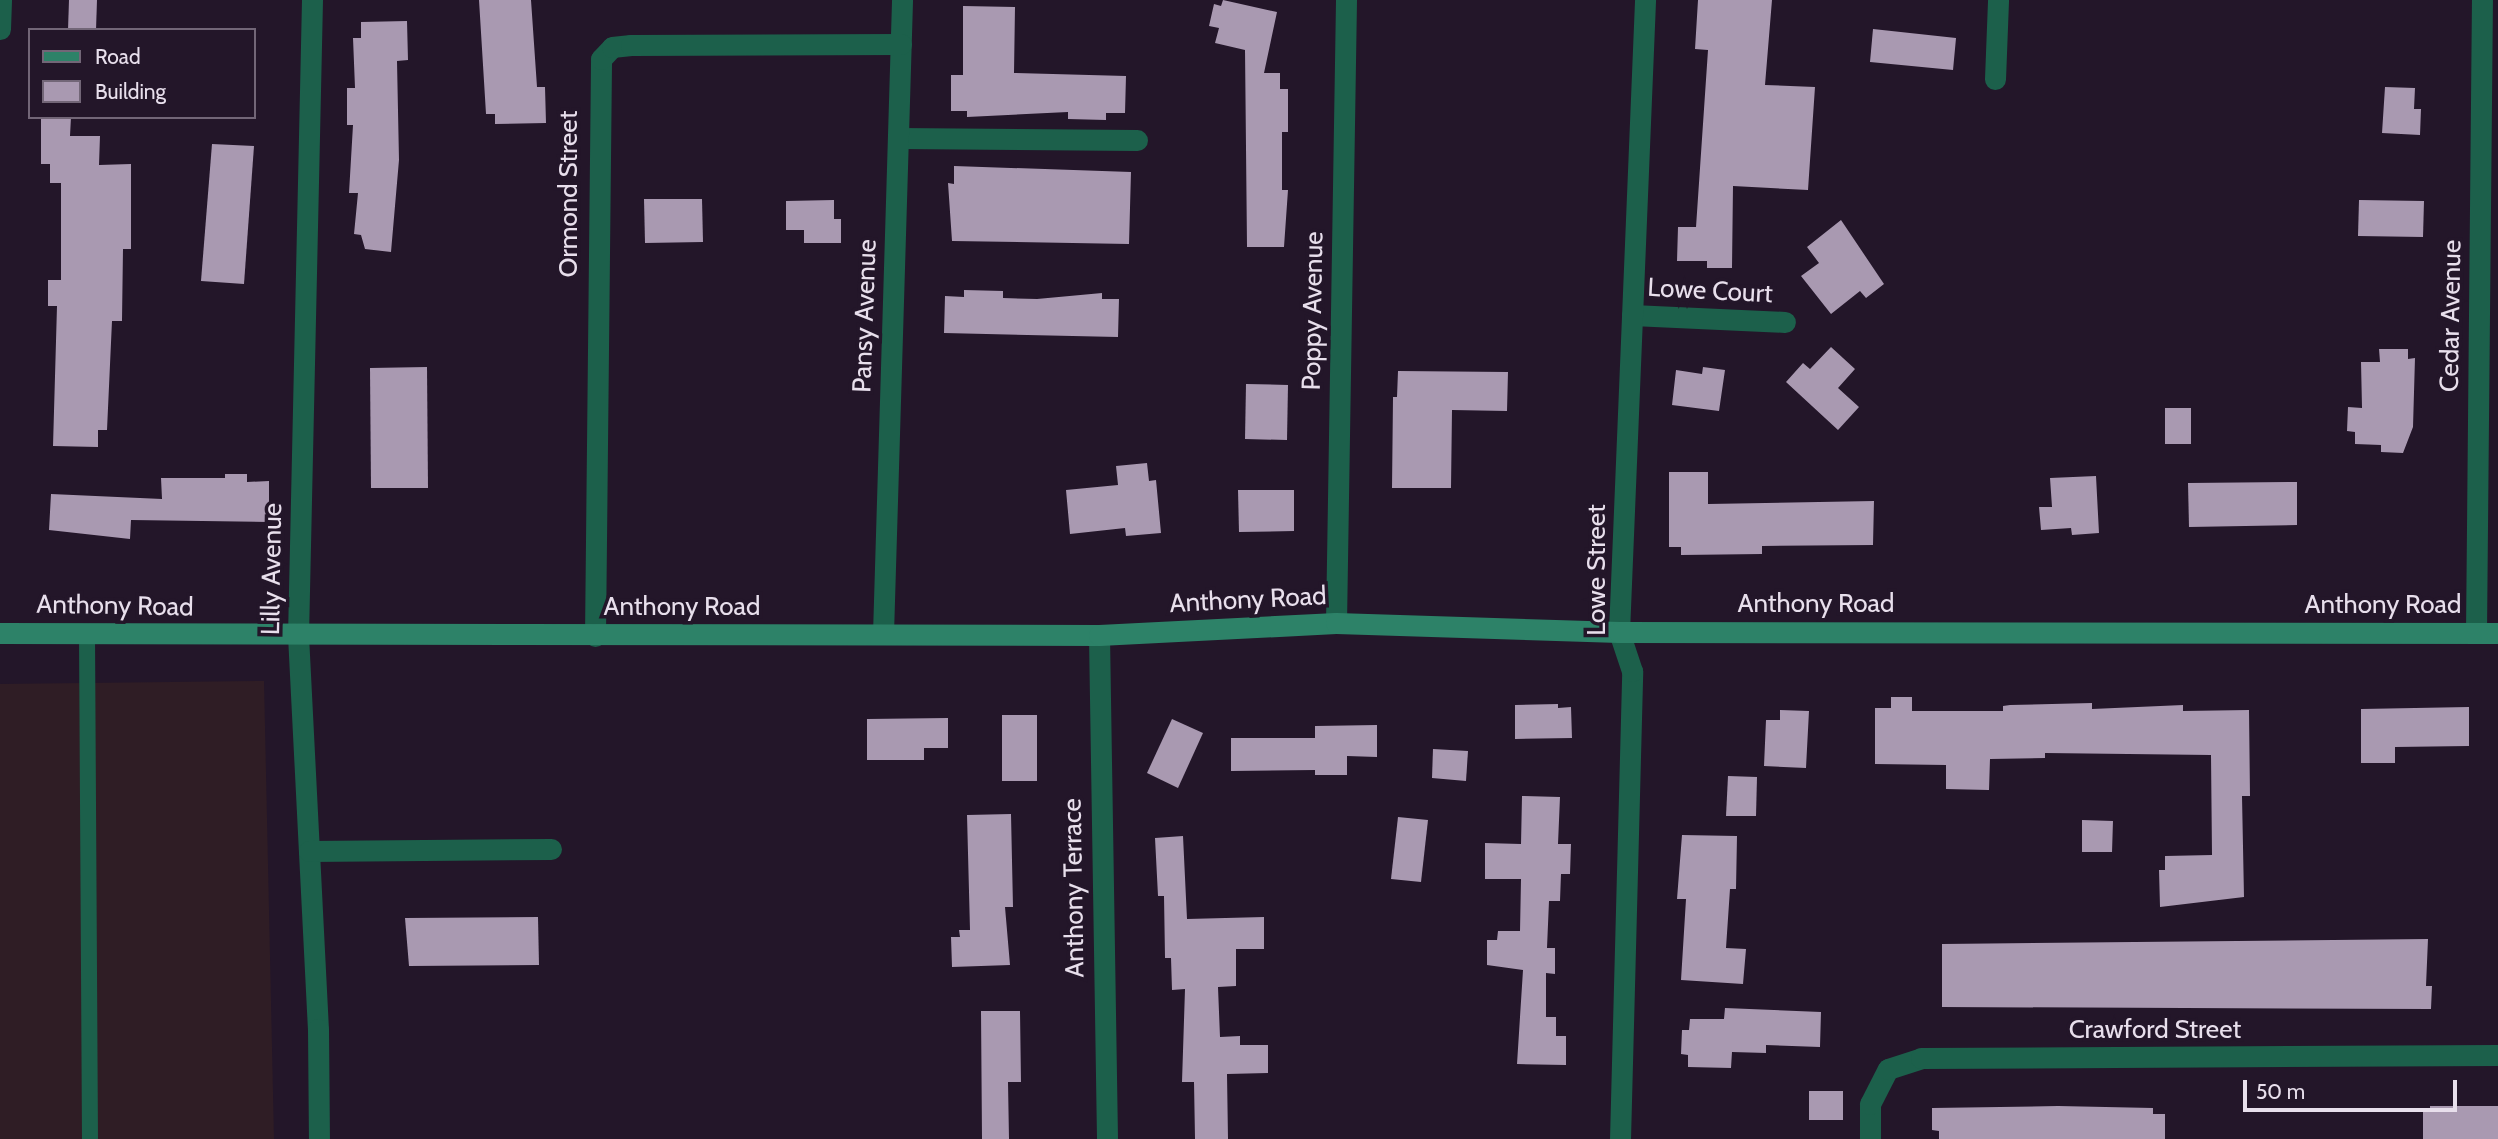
<!DOCTYPE html>
<style>
body{margin:0}
#map{position:relative;width:2498px;height:1139px;overflow:hidden;background:#231629;font-family:Cabin,sans-serif}
div>[style]{position:absolute}
.commercial>*{inset:0;background:#2f1d25}
.building>*{inset:0;background:#a999b1}
.lane>*{height:16px;margin:-8px;padding:0 8px;transform-origin:8px;border-radius:8px;background:#1c604b}
.street>*{height:21px;margin:-10.5px;padding:0 10.5px;transform-origin:10.5px;border-radius:10.5px;background:#1c604b}
.secondary>*{height:21px;margin:-10.5px;padding:0 10.5px;transform-origin:10.5px;border-radius:10.5px;background:#2d8268}
span{translate:-50% -50%;white-space:nowrap;text-align:center;line-height:1.15;-webkit-text-stroke:7px #231629;paint-order:stroke}
.street-label{font-size:26px;color:#e8dfec}
.legend{position:absolute;left:28px;top:28px;width:228px;height:91px;box-sizing:border-box;background:#231629;border:2px solid #726677;margin:0;padding:9px 12px;list-style:none;font-size:21px;color:#e8dfec}
.legend li{display:flex;align-items:center;gap:14px;height:35px}
.legend b{width:35px;border:2px solid #726677}
.scale{position:absolute;left:2243px;top:1080px;width:214px;height:32px;box-sizing:border-box;border:4px solid #e8dfec;border-top:0;padding-left:9px;font-size:21px;line-height:24px;white-space:nowrap;color:#e8dfec;-webkit-text-stroke:5px #231629;paint-order:stroke}
</style>
<div id="map">
<div class="commercial">
<i style="clip-path:polygon(264px 681px,274px 1139px,0 1139px,0 684px)"></i>
</div>
<div class="building">
<i style="clip-path:polygon(69px 0,97px 0,96px 30px,68px 30px)"></i>
<i style="clip-path:polygon(479px 0,531px 0,537px 87px,545px 87px,546px 123px,495px 124px,495px 114px,486px 114px)"></i>
<i style="clip-path:polygon(1223px 0,1277px 12px,1264px 73px,1280px 73px,1280px 89px,1288px 89px,1288px 132px,1282px 132px,1282px 190px,1288px 190px,1284px 247px,1247px 247px,1245px 50px,1215px 43px,1219px 28px,1209px 26px,1214px 4px,1221px 6px)"></i>
<i style="clip-path:polygon(1698px 0,1772px 0,1765px 85px,1815px 87px,1808px 190px,1733px 186px,1732px 268px,1707px 268px,1707px 261px,1677px 261px,1678px 227px,1696px 227px,1708px 50px,1695px 49px)"></i>
<i style="clip-path:polygon(963px 6px,1015px 7px,1014px 73px,1126px 76px,1125px 113px,1106px 113px,1106px 120px,1068px 119px,1068px 112px,967px 117px,967px 111px,951px 111px,951px 75px,963px 75px)"></i>
<i style="clip-path:polygon(407px 21px,408px 60px,397px 61px,399px 160px,391px 252px,365px 249px,361px 235px,354px 234px,358px 193px,349px 193px,353px 125px,347px 125px,347px 88px,355px 88px,353px 38px,361px 38px,361px 22px)"></i>
<i style="clip-path:polygon(1873px 29px,1956px 38px,1953px 70px,1870px 62px)"></i>
<i style="clip-path:polygon(2385px 87px,2415px 88px,2414px 109px,2421px 109px,2420px 135px,2382px 133px)"></i>
<i style="clip-path:polygon(41px 117px,71px 117px,70px 136px,100px 136px,99px 165px,131px 164px,131px 249px,123px 249px,122px 321px,112px 321px,107px 430px,98px 430px,98px 447px,53px 446px,57px 306px,48px 306px,48px 280px,61px 280px,61px 183px,50px 183px,50px 164px,41px 164px)"></i>
<i style="clip-path:polygon(212px 144px,254px 146px,244px 284px,201px 281px)"></i>
<i style="clip-path:polygon(954px 166px,1131px 172px,1129px 244px,952px 241px,948px 183px,954px 184px)"></i>
<i style="clip-path:polygon(644px 199px,702px 199px,703px 242px,645px 243px)"></i>
<i style="clip-path:polygon(834px 200px,834px 219px,841px 219px,841px 243px,804px 243px,804px 230px,786px 230px,786px 201px)"></i>
<i style="clip-path:polygon(2359px 200px,2424px 201px,2423px 237px,2358px 236px)"></i>
<i style="clip-path:polygon(1841px 220px,1884px 284px,1866px 298px,1860px 291px,1831px 314px,1801px 276px,1819px 263px,1807px 247px)"></i>
<i style="clip-path:polygon(964px 290px,1003px 291px,1003px 298px,1037px 299px,1102px 293px,1102px 299px,1119px 299px,1118px 337px,944px 333px,945px 296px,964px 297px)"></i>
<i style="clip-path:polygon(1831px 347px,1855px 369px,1838px 388px,1859px 407px,1838px 430px,1786px 382px,1803px 363px,1810px 369px)"></i>
<i style="clip-path:polygon(2379px 349px,2408px 349px,2408px 359px,2415px 358px,2413px 427px,2403px 453px,2381px 452px,2381px 445px,2355px 444px,2355px 432px,2347px 431px,2348px 407px,2362px 408px,2361px 362px,2380px 362px)"></i>
<i style="clip-path:polygon(427px 367px,428px 488px,371px 488px,370px 368px)"></i>
<i style="clip-path:polygon(1703px 367px,1725px 370px,1719px 411px,1672px 405px,1676px 370px,1702px 374px)"></i>
<i style="clip-path:polygon(1398px 371px,1508px 372px,1507px 411px,1452px 410px,1451px 488px,1392px 488px,1393px 397px,1397px 397px)"></i>
<i style="clip-path:polygon(1246px 384px,1288px 385px,1287px 440px,1245px 439px)"></i>
<i style="clip-path:polygon(2165px 408px,2191px 408px,2191px 444px,2165px 444px)"></i>
<i style="clip-path:polygon(1147px 463px,1149px 481px,1156px 480px,1161px 533px,1126px 536px,1125px 528px,1070px 534px,1066px 490px,1118px 485px,1116px 466px)"></i>
<i style="clip-path:polygon(1669px 472px,1708px 472px,1708px 504px,1874px 501px,1873px 545px,1762px 546px,1762px 554px,1681px 555px,1681px 547px,1669px 547px)"></i>
<i style="clip-path:polygon(225px 474px,247px 474px,247px 482px,269px 481px,269px 522px,131px 520px,130px 539px,49px 530px,51px 494px,162px 499px,161px 478px,225px 478px)"></i>
<i style="clip-path:polygon(2096px 476px,2099px 533px,2072px 535px,2071px 528px,2041px 530px,2039px 507px,2052px 507px,2050px 478px)"></i>
<i style="clip-path:polygon(2297px 482px,2297px 525px,2189px 527px,2188px 483px)"></i>
<i style="clip-path:polygon(1238px 490px,1294px 490px,1294px 531px,1239px 532px)"></i>
<i style="clip-path:polygon(1891px 697px,1912px 697px,1912px 711px,2003px 711px,2003px 706px,2010px 705px,2092px 703px,2092px 709px,2183px 705px,2183px 711px,2249px 710px,2250px 796px,2242px 796px,2244px 897px,2160px 907px,2159px 870px,2165px 870px,2165px 856px,2212px 855px,2211px 755px,2045px 753px,2045px 758px,1990px 759px,1989px 790px,1946px 789px,1946px 765px,1875px 764px,1875px 708px,1891px 708px)"></i>
<i style="clip-path:polygon(1558px 704px,1558px 708px,1571px 707px,1572px 738px,1515px 739px,1515px 705px)"></i>
<i style="clip-path:polygon(2469px 707px,2469px 746px,2395px 747px,2395px 763px,2361px 763px,2361px 709px)"></i>
<i style="clip-path:polygon(1780px 710px,1809px 711px,1806px 768px,1764px 766px,1766px 720px,1780px 720px)"></i>
<i style="clip-path:polygon(1002px 715px,1037px 715px,1037px 781px,1002px 781px)"></i>
<i style="clip-path:polygon(948px 718px,948px 748px,924px 748px,924px 760px,867px 760px,867px 719px)"></i>
<i style="clip-path:polygon(1172px 719px,1203px 733px,1178px 788px,1147px 773px)"></i>
<i style="clip-path:polygon(1377px 725px,1377px 757px,1347px 756px,1347px 775px,1315px 775px,1315px 770px,1231px 771px,1231px 738px,1315px 738px,1315px 726px)"></i>
<i style="clip-path:polygon(1433px 749px,1468px 751px,1466px 781px,1432px 778px)"></i>
<i style="clip-path:polygon(1728px 776px,1757px 777px,1756px 816px,1726px 816px)"></i>
<i style="clip-path:polygon(1522px 796px,1560px 797px,1558px 844px,1571px 844px,1570px 874px,1561px 874px,1560px 901px,1549px 901px,1547px 948px,1555px 948px,1555px 974px,1546px 973px,1546px 1017px,1556px 1017px,1556px 1036px,1566px 1036px,1566px 1065px,1517px 1064px,1523px 970px,1487px 965px,1487px 940px,1497px 940px,1498px 931px,1520px 931px,1521px 879px,1485px 879px,1485px 843px,1521px 844px)"></i>
<i style="clip-path:polygon(1011px 814px,1013px 907px,1005px 907px,1010px 965px,952px 967px,951px 937px,960px 937px,959px 930px,970px 930px,967px 815px)"></i>
<i style="clip-path:polygon(1398px 817px,1428px 820px,1421px 882px,1391px 879px)"></i>
<i style="clip-path:polygon(2082px 820px,2113px 821px,2112px 852px,2082px 852px)"></i>
<i style="clip-path:polygon(1682px 835px,1737px 836px,1736px 889px,1730px 889px,1726px 948px,1746px 949px,1743px 984px,1681px 980px,1686px 899px,1677px 899px)"></i>
<i style="clip-path:polygon(1183px 836px,1187px 919px,1264px 917px,1264px 949px,1236px 949px,1236px 986px,1218px 987px,1220px 1037px,1240px 1036px,1240px 1045px,1268px 1045px,1268px 1073px,1227px 1074px,1228px 1139px,1195px 1139px,1194px 1082px,1182px 1082px,1185px 989px,1172px 990px,1171px 958px,1165px 958px,1164px 896px,1158px 896px,1155px 838px)"></i>
<i style="clip-path:polygon(538px 917px,539px 965px,409px 966px,405px 918px)"></i>
<i style="clip-path:polygon(2428px 939px,2426px 986px,2432px 986px,2431px 1009px,1942px 1007px,1942px 944px)"></i>
<i style="clip-path:polygon(1725px 1008px,1821px 1012px,1820px 1047px,1766px 1045px,1766px 1053px,1732px 1052px,1731px 1068px,1688px 1067px,1688px 1055px,1681px 1054px,1682px 1030px,1689px 1030px,1690px 1019px,1724px 1019px)"></i>
<i style="clip-path:polygon(981px 1011px,1020px 1011px,1021px 1082px,1008px 1082px,1009px 1139px,982px 1139px)"></i>
<i style="clip-path:polygon(1809px 1091px,1843px 1091px,1843px 1120px,1809px 1120px)"></i>
<i style="clip-path:polygon(2058px 1106px,2153px 1108px,2153px 1114px,2165px 1114px,2165px 1139px,1939px 1139px,1939px 1131px,1932px 1130px,1932px 1108px)"></i>
<i style="clip-path:polygon(2430px 1106px,2498px 1106px,2498px 1139px,2423px 1139px,2423px 1112px,2430px 1112px)"></i>
</div>
<div class="lane">
<i style="left:87px;top:634px;width:505px;rotate:89.66deg"></i>
</div>
<div class="street">
<i style="left:312px;top:0;width:635px;rotate:91.26deg"></i>
<i style="left:298px;top:635px;width:395px;rotate:87.1deg"></i>
<i style="left:318px;top:1029px;width:110px;rotate:89.5deg"></i>
<i style="left:0;top:29px;width:29px;rotate:-88deg"></i>
<i style="left:1995px;top:79px;width:79px;rotate:-87.8deg"></i>
<i style="left:898px;top:138px;width:239px;rotate:0.5deg"></i>
<i style="left:1632px;top:315px;width:153px;rotate:2.6deg"></i>
<i style="left:1336px;top:623px;width:623px;rotate:-89.08deg"></i>
<i style="left:2476px;top:633px;width:633px;rotate:-89.46deg"></i>
<i style="left:883px;top:634px;width:634px;rotate:-88.28deg"></i>
<i style="left:1099px;top:635px;width:504px;rotate:89.09deg"></i>
<i style="left:595px;top:636px;width:577px;rotate:-89.4deg"></i>
<i style="left:601px;top:59px;width:16px;rotate:-47deg"></i>
<i style="left:612px;top:47px;width:19px;rotate:-6deg"></i>
<i style="left:631px;top:45px;width:270px;rotate:-0.2deg"></i>
<i style="left:309px;top:851px;width:242px;rotate:-0.5deg"></i>
<i style="left:1620px;top:1139px;width:468px;rotate:-88.5deg"></i>
<i style="left:1632px;top:671px;width:41px;rotate:-108.4deg"></i>
<i style="left:1619px;top:632px;width:633px;rotate:-87.64deg"></i>
<i style="left:1870px;top:1139px;width:35px;rotate:-90deg"></i>
<i style="left:1870px;top:1104px;width:39px;rotate:-63deg"></i>
<i style="left:1888px;top:1069px;width:35px;rotate:-18deg"></i>
<i style="left:1921px;top:1058px;width:577px;rotate:-0.3deg"></i>
</div>
<div class="secondary">
<i style="left:0;top:633px;width:1099px;rotate:0.1deg"></i>
<i style="left:1099px;top:635px;width:237px;rotate:-2.9deg"></i>
<i style="left:1336px;top:623px;width:283px;rotate:1.8deg"></i>
<i style="left:1619px;top:632px;width:879px;rotate:0.07deg"></i>
</div>
<div class="street-label">
<span style="left:569px;top:194px;rotate:-90deg">Ormond Street</span>
<span style="left:1710px;top:291px;rotate:3deg">Lowe Court</span>
<span style="left:1313px;top:311px;rotate:-89deg">Poppy Avenue</span>
<span style="left:865px;top:316px;rotate:-88deg">Pansy Avenue</span>
<span style="left:2451px;top:316px;rotate:-89deg">Cedar Avenue</span>
<span style="left:272px;top:569px;rotate:-89deg">Lilly Avenue</span>
<span style="left:1597px;top:570px;rotate:-90deg">Lowe Street</span>
<span style="left:1248px;top:600px;rotate:-3deg">Anthony Road</span>
<span style="left:1816px;top:604px">Anthony Road</span>
<span style="left:2383px;top:605px">Anthony Road</span>
<span style="left:115px;top:606px;rotate:1deg">Anthony Road</span>
<span style="left:682px;top:607px">Anthony Road</span>
<span style="left:1074px;top:888px;rotate:-91deg">Anthony Terrace</span>
<span style="left:2155px;top:1030px">Crawford Street</span>
</div>
<ul class="legend">
<li><b style="height:9px;background:#2d8268"></b>Road</li>
<li><b style="height:19px;background:#a999b1"></b>Building</li>
</ul>
<div class="scale">50 m</div>
</div>
